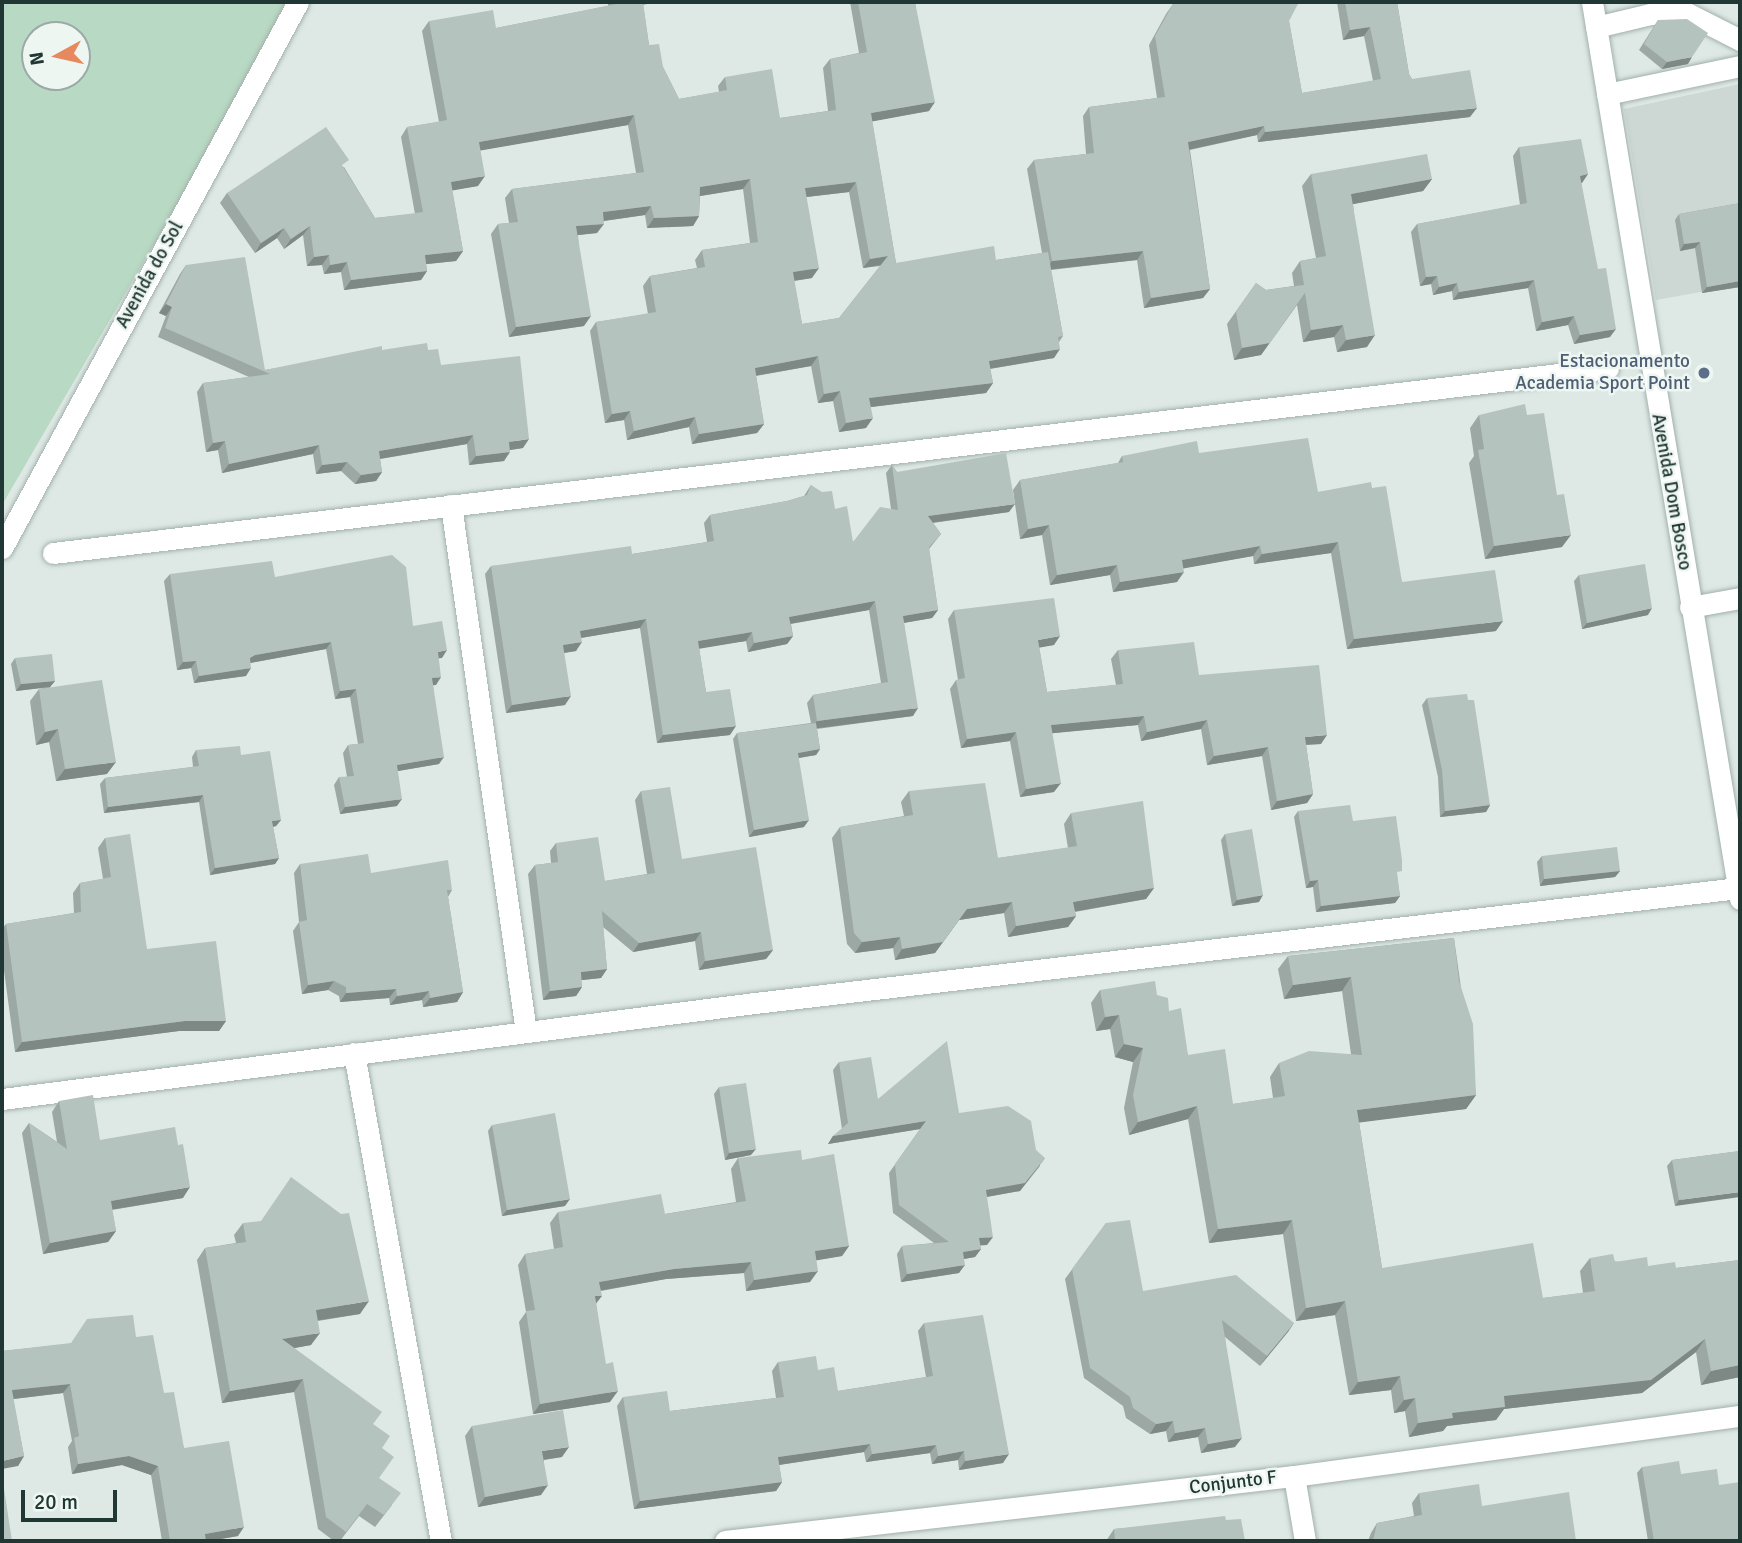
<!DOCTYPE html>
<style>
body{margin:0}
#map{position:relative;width:1742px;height:1543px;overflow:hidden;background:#dee9e5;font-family:Signika,sans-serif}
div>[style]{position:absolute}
.built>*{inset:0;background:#cdd8d4}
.green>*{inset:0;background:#b8d9c3}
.roads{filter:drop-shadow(0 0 2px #a2b0ac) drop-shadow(0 0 2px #a2b0ac)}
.minor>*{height:21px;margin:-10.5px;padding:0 10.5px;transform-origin:10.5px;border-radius:10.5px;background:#fff}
.wall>*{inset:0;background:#9ba8a3}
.shaded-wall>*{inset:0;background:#7e8885}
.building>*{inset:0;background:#b4c3be}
.dots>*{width:19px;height:19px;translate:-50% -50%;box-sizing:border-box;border:4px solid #eef6f2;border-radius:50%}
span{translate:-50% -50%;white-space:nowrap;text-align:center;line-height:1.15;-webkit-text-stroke:5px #eef6f2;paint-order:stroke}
.street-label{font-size:19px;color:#213733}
.service-label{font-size:19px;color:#4e5e75}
.right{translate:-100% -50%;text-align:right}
.frame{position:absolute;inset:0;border:4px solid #213733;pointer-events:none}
.north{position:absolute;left:21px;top:21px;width:70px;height:70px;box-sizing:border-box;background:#eef6f2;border:2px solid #9caaa6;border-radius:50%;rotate:262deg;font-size:19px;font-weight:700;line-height:28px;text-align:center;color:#213733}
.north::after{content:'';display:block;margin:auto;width:24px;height:32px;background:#e7895e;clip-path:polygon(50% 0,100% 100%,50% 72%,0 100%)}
.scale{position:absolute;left:21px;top:1490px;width:96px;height:32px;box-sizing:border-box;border:4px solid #213733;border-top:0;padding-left:9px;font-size:21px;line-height:24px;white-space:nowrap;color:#213733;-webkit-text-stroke:5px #eef6f2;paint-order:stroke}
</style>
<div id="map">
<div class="built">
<i style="clip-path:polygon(1740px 84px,1740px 285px,1656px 300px,1624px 109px)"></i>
</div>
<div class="green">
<i style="clip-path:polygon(evenodd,2px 2px,295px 2px,2px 505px,2px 2px,35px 35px,77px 35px,77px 77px,35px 77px,35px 35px)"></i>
</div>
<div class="roads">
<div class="minor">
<i style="left:1592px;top:2px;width:909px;rotate:80.63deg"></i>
<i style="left:1596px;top:27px;width:56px;rotate:-13.5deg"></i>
<i style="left:1650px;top:14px;width:35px;rotate:-3deg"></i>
<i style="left:1685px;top:12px;width:62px;rotate:27deg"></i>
<i style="left:1607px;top:94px;width:136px;rotate:-11.9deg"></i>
<i style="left:451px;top:505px;width:532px;rotate:81.9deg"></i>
<i style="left:2px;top:548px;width:621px;rotate:-61.54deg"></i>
<i style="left:53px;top:553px;width:1566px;rotate:-6.78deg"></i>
<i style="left:1690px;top:607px;width:51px;rotate:-10.2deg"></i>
<i style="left:354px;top:1053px;width:496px;rotate:79.9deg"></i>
<i style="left:2px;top:1099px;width:759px;rotate:-7.27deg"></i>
<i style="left:755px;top:1003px;width:990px;rotate:-6.67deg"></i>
<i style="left:1294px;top:1476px;width:66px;rotate:80.4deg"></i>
<i style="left:725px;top:1541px;width:573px;rotate:-6.52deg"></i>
<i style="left:1294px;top:1476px;width:450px;rotate:-7.7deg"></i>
</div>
</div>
<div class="wall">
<i style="clip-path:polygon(evenodd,608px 2px,648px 2px,647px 4px,643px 5px,649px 45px,663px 67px,679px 99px,719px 92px,718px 86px,725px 77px,780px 118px,828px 111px,823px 68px,830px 59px,859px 53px,850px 2px,915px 2px,929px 111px,872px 121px,896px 263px,996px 260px,1042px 253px,1027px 169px,1034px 160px,1086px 154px,1083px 116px,1089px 107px,1157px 98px,1149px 45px,1166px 14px,1173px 4px,1289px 21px,1302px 93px,1373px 81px,1364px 36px,1343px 40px,1337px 2px,1397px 2px,1409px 74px,1412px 79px,1470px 117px,1258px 142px,1257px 135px,1190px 150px,1210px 289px,1203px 298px,1144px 308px,1137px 260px,1051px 270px,1063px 336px,1059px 342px,1054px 358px,990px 369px,993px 383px,986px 393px,871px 407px,866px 428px,839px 432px,833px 401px,818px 403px,811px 366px,756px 376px,764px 424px,757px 433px,692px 444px,689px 427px,627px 440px,624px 420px,605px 423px,590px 331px,596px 322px,648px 314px,643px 286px,650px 276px,697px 268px,695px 260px,702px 250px,750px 243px,743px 189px,700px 196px,699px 216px,693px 226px,647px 228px,645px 215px,604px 221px,597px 233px,578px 235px,584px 326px,509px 337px,491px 234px,498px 224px,509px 223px,505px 198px,512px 189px,636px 173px,628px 125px,480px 150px,478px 186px,452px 190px,463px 251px,456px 261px,426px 264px,427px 271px,421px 280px,344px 290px,341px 272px,324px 274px,322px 265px,307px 266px,303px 235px,284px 249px,277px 238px,255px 253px,220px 203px,227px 193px,344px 167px,375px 218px,415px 214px,401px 137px,407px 127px,439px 122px,422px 31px,429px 21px,496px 28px,608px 6px,608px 2px,849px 192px,863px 268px,880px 266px,839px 318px,802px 324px,794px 281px,812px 278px,806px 197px,849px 192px)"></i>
<i style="clip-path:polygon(1658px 20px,1688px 64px,1662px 69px,1639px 50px)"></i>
<i style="clip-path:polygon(1519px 147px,1588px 174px,1581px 183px,1610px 337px,1574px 344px,1568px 325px,1536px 331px,1528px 288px,1453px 300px,1452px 291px,1433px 295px,1431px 284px,1420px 286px,1411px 232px,1417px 224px,1520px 205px,1513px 156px)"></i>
<i style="clip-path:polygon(1311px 174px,1432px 179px,1423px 191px,1353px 204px,1367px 347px,1337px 352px,1334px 337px,1303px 342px,1297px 305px,1261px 355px,1234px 360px,1227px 324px,1256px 283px,1266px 290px,1294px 286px,1292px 273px,1300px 261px,1316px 258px,1302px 186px)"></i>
<i style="clip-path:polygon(1740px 203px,1740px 287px,1702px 293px,1695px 248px,1680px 251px,1675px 220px,1679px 214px)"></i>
<i style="clip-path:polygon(186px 265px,265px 370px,382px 350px,428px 350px,441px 365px,523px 448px,510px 450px,504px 461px,469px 465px,467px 444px,380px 459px,382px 472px,376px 481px,355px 484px,341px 471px,316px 474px,313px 454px,222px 473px,218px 450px,206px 452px,197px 392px,203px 383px,249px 377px,158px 337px,166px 316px,159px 313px,180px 274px)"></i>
<i style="clip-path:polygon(1479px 415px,1527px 415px,1562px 547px,1485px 559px,1469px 463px,1474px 456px,1470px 428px)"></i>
<i style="clip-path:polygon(1199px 453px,1318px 492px,1372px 488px,1402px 582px,1496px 631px,1347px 649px,1331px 553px,1254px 564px,1253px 556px,1183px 568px,1177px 582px,1113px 592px,1110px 575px,1050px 585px,1042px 535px,1020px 539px,1013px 490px,1020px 480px,1118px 463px,1122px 456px)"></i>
<i style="clip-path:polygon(892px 465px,897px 472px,1009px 512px,933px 523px,941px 534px,929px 549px,938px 610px,932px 618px,904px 623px,913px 716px,817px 729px,820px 749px,816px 755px,798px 758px,804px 827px,749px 837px,733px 739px,737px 733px,811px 723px,807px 703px,813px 695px,881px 683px,869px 610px,791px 624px,793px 636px,787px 644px,748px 652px,746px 641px,699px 648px,706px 692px,730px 735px,657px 743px,640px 628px,581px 638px,576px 651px,564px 653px,565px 705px,506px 713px,485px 574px,491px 566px,632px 554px,707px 542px,704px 523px,710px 515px,787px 501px,804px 496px,811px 485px,835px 509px,853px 542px,891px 509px,886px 473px)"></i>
<i style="clip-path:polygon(170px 574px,275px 577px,413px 626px,442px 658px,438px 658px,436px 685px,433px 685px,439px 764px,398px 771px,397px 806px,340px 814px,334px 785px,339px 777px,347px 777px,343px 753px,348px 745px,358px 744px,350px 697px,335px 699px,326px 649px,250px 663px,246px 676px,194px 683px,191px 668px,177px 670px,164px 581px)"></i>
<i style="clip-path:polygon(1579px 575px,1648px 615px,1582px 629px,1574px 581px)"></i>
<i style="clip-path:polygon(954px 610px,1054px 645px,1039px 647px,1047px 692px,1116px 685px,1111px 659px,1118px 650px,1199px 675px,1321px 744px,1306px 745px,1313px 794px,1307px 803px,1271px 810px,1262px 756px,1207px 765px,1201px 729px,1141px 741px,1138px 725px,1052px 733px,1054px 792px,1020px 797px,1010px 741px,961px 748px,950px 689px,956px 680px,958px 680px,948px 619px)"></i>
<i style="clip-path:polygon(15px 658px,55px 681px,50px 687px,107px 774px,56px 781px,49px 742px,36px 745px,30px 701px,39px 689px,48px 687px,16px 691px,11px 664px)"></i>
<i style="clip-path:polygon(1427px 698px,1490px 805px,1486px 812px,1440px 817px,1438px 777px,1422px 705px)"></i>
<i style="clip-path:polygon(196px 750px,241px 755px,281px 820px,276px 826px,273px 827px,279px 858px,275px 864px,210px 875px,199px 802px,104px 813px,100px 784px,105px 778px,193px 767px,192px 757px)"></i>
<i style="clip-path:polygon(641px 791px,682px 859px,773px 950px,766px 959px,699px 970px,695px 941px,633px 952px,603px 927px,607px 969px,601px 978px,581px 980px,582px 987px,576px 996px,543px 1000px,528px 874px,535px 865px,551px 863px,550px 851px,556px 843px,605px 881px,647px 874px,635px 800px)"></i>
<i style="clip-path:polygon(909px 791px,998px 858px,1068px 848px,1064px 824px,1071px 813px,1154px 888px,1146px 899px,1075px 912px,1076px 916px,1068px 927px,1008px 937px,1004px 913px,959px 920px,935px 953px,895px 960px,893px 948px,855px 953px,847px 944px,832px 838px,840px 827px,904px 816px,901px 802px)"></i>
<i style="clip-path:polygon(1298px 811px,1397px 878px,1400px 896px,1395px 903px,1316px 912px,1313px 887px,1306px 888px,1294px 817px)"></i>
<i style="clip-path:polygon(1225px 834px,1259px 902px,1232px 906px,1221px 840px)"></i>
<i style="clip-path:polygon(105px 838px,147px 949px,226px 1021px,219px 1031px,179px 1031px,15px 1052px,2px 956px,2px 929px,6px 924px,74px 913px,73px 893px,80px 883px,103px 879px,98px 848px)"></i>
<i style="clip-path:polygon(1542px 856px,1620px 871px,1615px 877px,1540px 886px,1537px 862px)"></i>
<i style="clip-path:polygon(300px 864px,371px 873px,452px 890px,448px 897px,463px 992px,457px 1002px,423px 1007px,422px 1000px,390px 1005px,389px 998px,340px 1002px,339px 996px,328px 990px,302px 994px,293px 931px,299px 922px,294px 873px)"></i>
<i style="clip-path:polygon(1454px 938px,1476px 1095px,1466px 1109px,1359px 1122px,1382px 1268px,1543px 1298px,1583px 1293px,1580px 1271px,1590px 1258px,1648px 1266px,1676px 1268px,1740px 1260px,1740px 1377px,1701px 1385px,1696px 1352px,1642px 1393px,1504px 1409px,1496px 1420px,1447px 1426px,1443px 1431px,1409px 1437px,1405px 1411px,1394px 1413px,1391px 1390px,1349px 1395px,1335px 1315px,1296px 1321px,1283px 1234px,1209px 1243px,1188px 1119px,1129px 1135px,1124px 1108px,1133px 1062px,1115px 1057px,1110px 1029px,1096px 1031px,1091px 1003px,1100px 990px,1157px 995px,1169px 1011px,1188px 1055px,1233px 1104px,1273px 1098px,1270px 1077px,1279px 1063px,1351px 1054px,1342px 991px,1284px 999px,1278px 969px,1288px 956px)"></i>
<i style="clip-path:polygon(839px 1062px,878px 1099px,959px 1113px,1036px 1150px,1040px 1166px,1020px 1191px,987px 1197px,987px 1245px,980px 1245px,981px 1249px,975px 1257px,964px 1259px,959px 1273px,901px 1282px,897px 1254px,902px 1246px,934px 1243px,893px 1213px,889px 1173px,920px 1129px,828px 1144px,833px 1136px,842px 1129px,833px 1070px)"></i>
<i style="clip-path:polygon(719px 1087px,751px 1155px,725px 1160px,714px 1094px)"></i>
<i style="clip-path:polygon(59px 1101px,100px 1140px,183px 1198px,112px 1210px,116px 1231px,108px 1242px,43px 1254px,22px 1133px,29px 1123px,57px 1142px,52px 1112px)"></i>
<i style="clip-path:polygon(492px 1125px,565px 1206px,502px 1216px,488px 1131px)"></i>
<i style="clip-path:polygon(1740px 1151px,1675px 1206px,1667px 1166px,1672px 1160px)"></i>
<i style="clip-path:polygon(738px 1158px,802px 1160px,849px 1246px,842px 1256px,816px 1260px,810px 1282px,746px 1291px,744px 1273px,666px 1279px,601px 1291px,596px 1304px,610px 1402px,533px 1414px,519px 1322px,526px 1312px,518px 1265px,525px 1254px,554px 1249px,550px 1223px,558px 1212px,665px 1214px,736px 1202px,731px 1169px)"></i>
<i style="clip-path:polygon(243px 1223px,360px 1314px,318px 1321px,311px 1345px,294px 1348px,373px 1424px,382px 1448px,379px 1478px,392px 1505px,375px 1527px,359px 1516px,340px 1541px,334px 1541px,318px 1529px,294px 1392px,222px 1403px,197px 1260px,205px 1248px,236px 1243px,234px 1235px)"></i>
<i style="clip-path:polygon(1106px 1223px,1143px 1291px,1294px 1323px,1260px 1366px,1225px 1337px,1235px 1447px,1201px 1453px,1198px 1437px,1168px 1442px,1166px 1431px,1150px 1434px,1126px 1418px,1123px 1406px,1084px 1378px,1065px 1279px)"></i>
<i style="clip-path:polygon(924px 1323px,1003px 1463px,959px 1470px,958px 1460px,932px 1464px,930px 1453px,866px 1462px,864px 1452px,779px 1465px,782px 1482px,776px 1491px,634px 1509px,617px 1406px,623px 1397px,670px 1411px,776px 1398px,772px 1371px,778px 1362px,818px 1370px,838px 1391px,926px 1377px,918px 1331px)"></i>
<i style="clip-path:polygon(136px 1337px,164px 1393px,184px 1448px,238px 1536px,209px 1541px,162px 1541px,151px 1475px,122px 1465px,72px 1474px,68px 1447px,72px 1441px,63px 1393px,13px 1399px,24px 1456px,18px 1466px,2px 1351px)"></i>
<i style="clip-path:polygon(472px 1426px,562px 1457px,544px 1460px,541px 1495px,478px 1507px,465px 1436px)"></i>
<i style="clip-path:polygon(1642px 1467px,1681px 1474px,1719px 1485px,1740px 1541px,1648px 1541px,1637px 1473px)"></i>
<i style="clip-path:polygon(1419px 1493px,1482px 1506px,1576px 1541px,1368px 1541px,1371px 1533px,1377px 1523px,1414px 1516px,1412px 1503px)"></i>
<i style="clip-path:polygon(1226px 1520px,1245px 1541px,1106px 1541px,1114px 1529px)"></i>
</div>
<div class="shaded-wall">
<i style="clip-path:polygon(1370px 27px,1364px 36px,1343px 40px,1350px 30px)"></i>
<i style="clip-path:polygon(1692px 57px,1688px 64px,1662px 69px,1667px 62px)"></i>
<i style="clip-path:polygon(935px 102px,929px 111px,864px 123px,871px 113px)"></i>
<i style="clip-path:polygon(1477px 108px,1470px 117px,1258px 142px,1265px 132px)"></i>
<i style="clip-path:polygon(634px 115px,628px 125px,472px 152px,479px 142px)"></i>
<i style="clip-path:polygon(1264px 126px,1257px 135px,1182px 151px,1188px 142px)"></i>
<i style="clip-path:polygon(1588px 174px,1582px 183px,1574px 184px,1580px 176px)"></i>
<i style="clip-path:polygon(485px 176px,478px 186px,444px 192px,451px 182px)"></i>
<i style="clip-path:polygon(750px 179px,743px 189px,694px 197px,700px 187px)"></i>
<i style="clip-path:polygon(1432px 179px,1423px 191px,1343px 206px,1351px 194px)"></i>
<i style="clip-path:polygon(856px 182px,849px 192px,798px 198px,805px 188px)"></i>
<i style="clip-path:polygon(651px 206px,645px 215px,596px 222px,603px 212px)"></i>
<i style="clip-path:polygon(699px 216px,693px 226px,647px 228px,654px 218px)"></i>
<i style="clip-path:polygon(604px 224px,597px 233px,569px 236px,576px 226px)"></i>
<i style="clip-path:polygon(310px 226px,303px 235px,284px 249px,291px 239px)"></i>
<i style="clip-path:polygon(284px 228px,277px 238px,255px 253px,261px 243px)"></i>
<i style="clip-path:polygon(1700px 242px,1695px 248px,1680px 251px,1684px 244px)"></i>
<i style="clip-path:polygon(463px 251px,456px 261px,418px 265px,425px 255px)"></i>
<i style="clip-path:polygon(1143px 251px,1137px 260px,1045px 270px,1052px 261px)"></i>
<i style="clip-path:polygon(329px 255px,322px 265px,307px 266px,314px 257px)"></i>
<i style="clip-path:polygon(888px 256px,881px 265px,863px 268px,870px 259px)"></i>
<i style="clip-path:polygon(347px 262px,341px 272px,324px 274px,330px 265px)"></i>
<i style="clip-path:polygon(819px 268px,812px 278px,786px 282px,793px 272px)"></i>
<i style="clip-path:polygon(427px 271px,421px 280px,344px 290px,351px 280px)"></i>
<i style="clip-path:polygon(1437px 276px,1431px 284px,1420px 286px,1426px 277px)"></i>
<i style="clip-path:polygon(1534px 280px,1528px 288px,1453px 300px,1459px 292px)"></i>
<i style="clip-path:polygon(1740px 281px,1740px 287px,1702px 293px,1707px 287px)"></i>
<i style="clip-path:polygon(1457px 283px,1452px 291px,1433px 295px,1439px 287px)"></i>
<i style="clip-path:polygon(1210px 289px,1203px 298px,1144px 308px,1151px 298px)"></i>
<i style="clip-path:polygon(1305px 293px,1261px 355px,1234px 360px,1242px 348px)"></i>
<i style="clip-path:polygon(166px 304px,172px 307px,166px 316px,159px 313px)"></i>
<i style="clip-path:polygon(591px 316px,584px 326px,509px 337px,516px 327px)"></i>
<i style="clip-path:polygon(1574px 316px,1568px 325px,1536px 331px,1542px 322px)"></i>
<i style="clip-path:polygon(1343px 325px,1334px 337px,1303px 342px,1311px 330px)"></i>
<i style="clip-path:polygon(1616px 329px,1610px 337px,1574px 344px,1580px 335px)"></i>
<i style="clip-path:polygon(1375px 335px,1367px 347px,1337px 352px,1346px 340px)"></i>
<i style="clip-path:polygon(1060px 349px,1054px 358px,982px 370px,989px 361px)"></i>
<i style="clip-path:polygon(818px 356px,811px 366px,748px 377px,755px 368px)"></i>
<i style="clip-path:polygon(993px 383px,986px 393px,863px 408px,869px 398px)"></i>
<i style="clip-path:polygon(840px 391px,833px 401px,818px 403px,824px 394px)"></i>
<i style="clip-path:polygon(630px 411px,624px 420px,605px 423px,612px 414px)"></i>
<i style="clip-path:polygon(695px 417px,689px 427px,627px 440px,634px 431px)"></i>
<i style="clip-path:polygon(873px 418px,866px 428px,839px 432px,846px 423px)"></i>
<i style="clip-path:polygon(764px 424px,757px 433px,692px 444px,699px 434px)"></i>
<i style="clip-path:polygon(473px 435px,467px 444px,373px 460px,379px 451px)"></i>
<i style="clip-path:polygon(529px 439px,523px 448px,503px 451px,509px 442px)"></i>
<i style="clip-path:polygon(225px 441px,218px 450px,206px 452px,213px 443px)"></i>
<i style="clip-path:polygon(319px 445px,313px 454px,222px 473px,229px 464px)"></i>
<i style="clip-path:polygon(510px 452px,504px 461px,469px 465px,476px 456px)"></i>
<i style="clip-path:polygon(347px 462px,341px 471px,316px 474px,322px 465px)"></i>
<i style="clip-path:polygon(382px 472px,376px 481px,355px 484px,361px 475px)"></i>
<i style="clip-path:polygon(1015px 504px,1009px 512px,922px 524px,928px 516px)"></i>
<i style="clip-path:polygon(1049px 525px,1042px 535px,1020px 539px,1028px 529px)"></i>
<i style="clip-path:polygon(1571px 535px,1562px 547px,1485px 559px,1494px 546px)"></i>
<i style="clip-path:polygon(1338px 542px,1331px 553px,1254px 564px,1262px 554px)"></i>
<i style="clip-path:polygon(1260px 546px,1253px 556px,1175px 570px,1182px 560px)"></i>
<i style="clip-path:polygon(1117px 565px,1110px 575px,1050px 585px,1057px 575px)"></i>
<i style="clip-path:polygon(1184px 572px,1177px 582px,1113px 592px,1120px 582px)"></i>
<i style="clip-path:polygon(875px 601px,869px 610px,783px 625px,789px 617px)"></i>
<i style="clip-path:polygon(1652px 608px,1648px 615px,1582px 629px,1587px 623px)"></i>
<i style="clip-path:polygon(938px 610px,932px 618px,897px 624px,903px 616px)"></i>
<i style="clip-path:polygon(646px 619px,640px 628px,574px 639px,580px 631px)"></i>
<i style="clip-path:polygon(1503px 621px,1496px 631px,1347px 649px,1354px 639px)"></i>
<i style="clip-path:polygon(752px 632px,746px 641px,692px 650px,698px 641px)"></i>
<i style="clip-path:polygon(793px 636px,787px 644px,748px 652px,754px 643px)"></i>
<i style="clip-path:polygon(1060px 636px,1054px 645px,1032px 649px,1038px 640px)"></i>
<i style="clip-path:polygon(331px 642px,326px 649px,250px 663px,250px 658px,255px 655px)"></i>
<i style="clip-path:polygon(582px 642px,576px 651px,557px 654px,563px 645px)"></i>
<i style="clip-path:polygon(447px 650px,442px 658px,432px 659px,438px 652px)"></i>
<i style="clip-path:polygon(196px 661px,191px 668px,177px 670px,183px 662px)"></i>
<i style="clip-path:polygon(251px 668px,246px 676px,194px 683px,199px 676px)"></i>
<i style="clip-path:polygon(441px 677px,436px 685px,427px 686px,432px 678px)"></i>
<i style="clip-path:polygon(55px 681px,50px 687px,16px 691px,21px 684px)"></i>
<i style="clip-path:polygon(356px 689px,350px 697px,335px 699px,340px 691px)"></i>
<i style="clip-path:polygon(571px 696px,565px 705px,506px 713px,512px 705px)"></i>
<i style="clip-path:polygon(918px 708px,913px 716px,811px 729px,817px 721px)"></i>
<i style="clip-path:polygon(1144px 716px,1138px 725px,1045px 734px,1051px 725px)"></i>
<i style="clip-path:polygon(1207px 720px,1201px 729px,1141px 741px,1147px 732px)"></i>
<i style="clip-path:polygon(736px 726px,730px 735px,657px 743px,663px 735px)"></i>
<i style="clip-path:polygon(58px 729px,49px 742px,36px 745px,45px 732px)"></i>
<i style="clip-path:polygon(1016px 732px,1010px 741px,961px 748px,967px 739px)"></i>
<i style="clip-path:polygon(1327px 735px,1321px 744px,1299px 745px,1305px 737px)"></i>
<i style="clip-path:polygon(1268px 747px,1262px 756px,1207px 765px,1214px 756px)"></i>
<i style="clip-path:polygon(820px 749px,816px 755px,793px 759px,798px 753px)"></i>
<i style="clip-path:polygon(444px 757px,439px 764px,392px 772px,397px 765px)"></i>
<i style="clip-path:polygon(116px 762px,107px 774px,56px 781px,65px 769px)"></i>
<i style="clip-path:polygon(1061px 783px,1054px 792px,1020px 797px,1026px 789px)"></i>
<i style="clip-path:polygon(1313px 794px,1307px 803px,1271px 810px,1277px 801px)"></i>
<i style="clip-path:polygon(203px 795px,199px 802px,104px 813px,108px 807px)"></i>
<i style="clip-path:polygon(402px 799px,397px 806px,340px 814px,345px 807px)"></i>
<i style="clip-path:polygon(1490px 805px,1486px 812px,1440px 817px,1445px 811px)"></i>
<i style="clip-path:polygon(281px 820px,276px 826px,268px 828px,272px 821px)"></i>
<i style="clip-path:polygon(809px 820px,804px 827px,749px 837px,754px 830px)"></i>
<i style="clip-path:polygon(279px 858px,275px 864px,210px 875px,215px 868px)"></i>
<i style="clip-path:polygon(1620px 871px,1615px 877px,1540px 886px,1544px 879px)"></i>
<i style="clip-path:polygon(1318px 880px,1313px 887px,1306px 888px,1310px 881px)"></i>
<i style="clip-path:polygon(1154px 888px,1146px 899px,1066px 913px,1073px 902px)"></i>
<i style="clip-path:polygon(1263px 895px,1259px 902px,1232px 906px,1237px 900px)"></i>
<i style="clip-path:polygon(1400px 896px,1395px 903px,1316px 912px,1321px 906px)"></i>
<i style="clip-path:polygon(1012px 902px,1004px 913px,959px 920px,935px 953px,895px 960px,902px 949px,967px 909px)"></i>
<i style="clip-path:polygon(1076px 916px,1068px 927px,1008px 937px,1016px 926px)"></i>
<i style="clip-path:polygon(701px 932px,695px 941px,633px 952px,639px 943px)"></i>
<i style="clip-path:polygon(900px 937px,893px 948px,855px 953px,862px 942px)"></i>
<i style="clip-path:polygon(773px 950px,766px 959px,699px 970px,705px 961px)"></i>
<i style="clip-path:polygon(607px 969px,601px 978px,574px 981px,581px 972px)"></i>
<i style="clip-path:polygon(1351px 977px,1342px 991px,1284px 999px,1293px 985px)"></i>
<i style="clip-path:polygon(334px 981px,328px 990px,302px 994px,308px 985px)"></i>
<i style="clip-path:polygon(582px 987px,576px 996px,543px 1000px,550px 991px)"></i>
<i style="clip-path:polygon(396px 989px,389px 998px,340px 1002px,346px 993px)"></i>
<i style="clip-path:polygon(429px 991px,422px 1000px,390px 1005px,397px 996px)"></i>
<i style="clip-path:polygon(463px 992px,457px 1002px,423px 1007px,430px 998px)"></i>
<i style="clip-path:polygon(1119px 1015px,1110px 1029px,1096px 1031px,1105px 1017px)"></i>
<i style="clip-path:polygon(185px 1021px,226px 1021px,219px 1031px,179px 1031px,15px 1052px,22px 1042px)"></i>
<i style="clip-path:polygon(1124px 1044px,1143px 1048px,1133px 1062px,1115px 1057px)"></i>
<i style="clip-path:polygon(1476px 1095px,1466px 1109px,1348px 1124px,1357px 1110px)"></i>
<i style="clip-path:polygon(1197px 1106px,1188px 1119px,1129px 1135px,1138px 1122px)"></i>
<i style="clip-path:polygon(926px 1121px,920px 1129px,828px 1144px,833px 1136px)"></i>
<i style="clip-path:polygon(756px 1149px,751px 1155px,725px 1160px,729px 1153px)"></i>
<i style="clip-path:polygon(1045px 1158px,1020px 1191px,980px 1198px,986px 1190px)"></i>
<i style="clip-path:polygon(190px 1187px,183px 1198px,103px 1211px,111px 1201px)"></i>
<i style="clip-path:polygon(1740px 1192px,1740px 1197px,1675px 1206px,1679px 1200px)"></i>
<i style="clip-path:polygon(570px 1199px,565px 1206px,502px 1216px,507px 1210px)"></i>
<i style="clip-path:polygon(1292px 1220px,1283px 1234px,1209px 1243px,1218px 1229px)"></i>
<i style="clip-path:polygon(116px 1231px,108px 1242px,43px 1254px,50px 1243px)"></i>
<i style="clip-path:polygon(993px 1237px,987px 1245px,973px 1246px,979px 1238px)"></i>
<i style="clip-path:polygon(849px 1246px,842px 1256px,807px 1262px,815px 1251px)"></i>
<i style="clip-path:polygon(981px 1249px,975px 1257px,958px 1260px,963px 1252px)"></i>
<i style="clip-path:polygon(751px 1262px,744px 1273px,666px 1279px,592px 1292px,599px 1282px,674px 1269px)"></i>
<i style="clip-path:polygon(965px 1265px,959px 1273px,901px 1282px,907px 1274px)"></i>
<i style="clip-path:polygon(818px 1271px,810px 1282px,746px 1291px,754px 1280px)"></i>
<i style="clip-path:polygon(595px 1296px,602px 1296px,594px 1306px)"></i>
<i style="clip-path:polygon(369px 1301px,360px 1314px,307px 1322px,316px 1310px)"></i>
<i style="clip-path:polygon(1345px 1301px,1335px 1315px,1296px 1321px,1306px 1308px)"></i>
<i style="clip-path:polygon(1294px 1323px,1288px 1332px,1260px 1366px,1267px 1356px)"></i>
<i style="clip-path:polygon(320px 1333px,311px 1345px,273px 1352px,282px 1339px)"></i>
<i style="clip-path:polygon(1705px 1339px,1696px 1352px,1642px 1393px,1504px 1409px,1496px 1420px,1447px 1426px,1443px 1431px,1409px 1437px,1418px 1423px,1504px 1396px)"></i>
<i style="clip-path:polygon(1740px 1365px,1740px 1377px,1701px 1385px,1711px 1371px)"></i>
<i style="clip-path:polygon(1400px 1376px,1391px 1390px,1349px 1395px,1358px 1382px)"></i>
<i style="clip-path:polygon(303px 1379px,294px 1392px,222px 1403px,230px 1391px)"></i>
<i style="clip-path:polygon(70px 1384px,63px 1393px,5px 1400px,12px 1390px)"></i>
<i style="clip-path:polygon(618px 1391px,610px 1402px,533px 1414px,540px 1404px)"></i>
<i style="clip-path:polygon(1415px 1398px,1405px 1411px,1394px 1413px,1404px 1400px)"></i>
<i style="clip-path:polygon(1173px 1421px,1166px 1431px,1150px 1434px,1156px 1424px)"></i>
<i style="clip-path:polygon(1205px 1428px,1198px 1437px,1168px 1442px,1175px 1433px)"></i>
<i style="clip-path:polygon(1242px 1438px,1235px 1447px,1201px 1453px,1208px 1444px)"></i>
<i style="clip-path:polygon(870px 1444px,864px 1452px,772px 1466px,778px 1457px)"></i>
<i style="clip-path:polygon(936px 1445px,930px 1453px,866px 1462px,872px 1454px)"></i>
<i style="clip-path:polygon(569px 1447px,562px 1457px,535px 1461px,542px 1451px)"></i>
<i style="clip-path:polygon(964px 1451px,958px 1460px,932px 1464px,938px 1456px)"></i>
<i style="clip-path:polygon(1009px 1454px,1003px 1463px,959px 1470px,965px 1461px)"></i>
<i style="clip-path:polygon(24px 1456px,18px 1466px,2px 1469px,2px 1461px)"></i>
<i style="clip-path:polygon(129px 1456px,158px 1466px,151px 1475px,122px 1465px,72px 1474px,78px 1464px)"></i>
<i style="clip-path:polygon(782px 1482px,776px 1491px,634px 1509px,640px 1501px)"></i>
<i style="clip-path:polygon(548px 1485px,541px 1495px,478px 1507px,485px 1497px)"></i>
<i style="clip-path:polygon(244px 1527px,238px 1536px,209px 1541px,200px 1541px,205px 1534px)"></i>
</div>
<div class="building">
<i style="clip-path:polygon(evenodd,616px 2px,643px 2px,649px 45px,659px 44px,663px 67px,679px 99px,727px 90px,725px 77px,772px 69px,780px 118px,836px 110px,830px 59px,867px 52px,858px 2px,915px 2px,935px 102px,871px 113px,896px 263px,994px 246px,996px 260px,1048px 252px,1063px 336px,1058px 337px,1060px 349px,989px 361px,993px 383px,869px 398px,873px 418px,846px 423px,840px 391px,824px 394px,818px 356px,755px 368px,764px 424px,699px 434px,695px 417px,634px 431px,630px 411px,612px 414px,596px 322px,656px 312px,650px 276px,705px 267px,702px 250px,758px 242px,750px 179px,700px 187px,699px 216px,654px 218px,651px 206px,603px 212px,604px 224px,576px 226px,591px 316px,516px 327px,498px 224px,518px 222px,512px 189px,644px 172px,634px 115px,479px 142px,485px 176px,451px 182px,463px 251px,425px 255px,427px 271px,351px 280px,347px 262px,330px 265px,329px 255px,314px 257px,310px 226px,291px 239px,284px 228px,261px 243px,227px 193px,326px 127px,349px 160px,342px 165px,375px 218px,423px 212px,407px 127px,447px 120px,429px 21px,493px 10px,496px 28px,616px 4px,616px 2px,856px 182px,870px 259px,888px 256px,839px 318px,802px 324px,793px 272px,819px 268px,805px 188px,856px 182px)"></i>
<i style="clip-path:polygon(1185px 2px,1299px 2px,1289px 21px,1302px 93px,1381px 79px,1370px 27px,1350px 30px,1345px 2px,1397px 2px,1409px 74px,1412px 79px,1470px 70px,1477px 108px,1265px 132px,1264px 126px,1188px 142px,1210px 289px,1151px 298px,1143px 251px,1052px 261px,1034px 160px,1094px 153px,1089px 107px,1165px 97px,1155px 36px,1173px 4px)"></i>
<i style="clip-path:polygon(1687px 19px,1708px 33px,1692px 57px,1667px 62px,1644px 44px,1658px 20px)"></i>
<i style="clip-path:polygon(1581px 139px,1588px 174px,1580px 176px,1598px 269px,1606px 268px,1616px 329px,1580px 335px,1574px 316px,1542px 322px,1534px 280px,1459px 292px,1457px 283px,1439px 287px,1437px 276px,1426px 277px,1417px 224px,1527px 203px,1519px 147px)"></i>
<i style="clip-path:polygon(1427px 154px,1432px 179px,1351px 194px,1375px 335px,1346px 340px,1343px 325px,1311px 330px,1305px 293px,1270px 343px,1242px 348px,1236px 312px,1256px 283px,1266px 290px,1304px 285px,1300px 261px,1326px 256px,1311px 174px)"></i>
<i style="clip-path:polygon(1740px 203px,1740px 281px,1707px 287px,1700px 242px,1684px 244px,1679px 214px)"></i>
<i style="clip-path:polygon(245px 257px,265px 370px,382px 346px,382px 350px,427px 343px,428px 350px,438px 349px,441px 365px,520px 356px,529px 439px,509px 442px,510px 452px,476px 456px,473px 435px,379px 451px,382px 472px,361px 475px,347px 462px,322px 465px,319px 445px,229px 464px,225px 441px,213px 443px,203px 383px,270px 374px,165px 328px,172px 307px,166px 304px,186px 265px)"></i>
<i style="clip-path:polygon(1525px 404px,1527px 415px,1544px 413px,1557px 495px,1564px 494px,1571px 535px,1494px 546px,1478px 450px,1484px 449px,1479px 415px)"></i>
<i style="clip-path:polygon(1308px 438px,1318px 492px,1371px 482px,1372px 488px,1386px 486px,1402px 582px,1495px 570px,1503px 621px,1354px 639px,1338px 542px,1262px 554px,1260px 546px,1182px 560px,1184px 572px,1120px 582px,1117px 565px,1057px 575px,1049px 525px,1028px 529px,1020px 480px,1123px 462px,1122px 456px,1197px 441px,1199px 453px)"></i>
<i style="clip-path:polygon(1006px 453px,1015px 504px,928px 516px,941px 534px,929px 547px,938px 610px,903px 616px,918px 708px,817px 721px,813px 695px,888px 682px,875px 601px,789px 617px,793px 636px,754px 643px,752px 632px,698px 641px,706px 692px,730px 689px,736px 726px,663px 735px,646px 619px,580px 631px,582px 642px,563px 645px,571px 696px,512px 705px,491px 566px,631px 546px,632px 554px,714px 541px,710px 515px,787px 501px,807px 495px,811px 485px,822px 492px,832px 491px,835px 509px,847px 506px,853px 542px,880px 507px,898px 510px,892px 465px,897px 472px)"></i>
<i style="clip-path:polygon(392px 555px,406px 567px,413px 626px,442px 621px,447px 650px,438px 652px,441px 677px,432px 678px,444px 757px,397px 765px,402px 799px,345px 807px,339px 777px,354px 776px,348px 745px,364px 743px,356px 689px,340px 691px,331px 642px,255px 655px,250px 658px,251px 668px,199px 676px,196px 661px,183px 662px,170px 574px,272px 561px,275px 577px)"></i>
<i style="clip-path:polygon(1645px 564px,1652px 608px,1587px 623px,1579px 575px)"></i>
<i style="clip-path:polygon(1054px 598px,1060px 636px,1038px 640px,1047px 692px,1123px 684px,1118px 650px,1194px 642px,1199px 675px,1319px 665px,1327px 735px,1305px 737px,1313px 794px,1277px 801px,1268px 747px,1214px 756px,1207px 720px,1147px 732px,1144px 716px,1051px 725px,1061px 783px,1026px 789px,1016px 732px,967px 739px,956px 680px,965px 678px,954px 610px)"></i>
<i style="clip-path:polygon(52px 654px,55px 681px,21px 684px,15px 658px)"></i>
<i style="clip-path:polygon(102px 680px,116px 762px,65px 769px,58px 729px,45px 732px,39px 689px)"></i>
<i style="clip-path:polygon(1467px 694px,1468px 700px,1474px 700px,1490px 805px,1445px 811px,1442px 770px,1427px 698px)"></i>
<i style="clip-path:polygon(816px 723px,820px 749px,798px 753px,809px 820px,754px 830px,737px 733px)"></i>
<i style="clip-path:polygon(240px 746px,241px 755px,270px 751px,281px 820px,272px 821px,279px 858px,215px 868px,203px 795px,108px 807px,105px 778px,199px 766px,196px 750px)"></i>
<i style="clip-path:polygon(985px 783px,998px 858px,1077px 846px,1071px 813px,1143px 801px,1154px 888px,1073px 902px,1076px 916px,1016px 926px,1012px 902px,967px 909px,943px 942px,902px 949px,900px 937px,862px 942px,854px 933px,840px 827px,913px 815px,909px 791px)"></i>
<i style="clip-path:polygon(670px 787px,682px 859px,756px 847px,773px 950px,705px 961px,701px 932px,639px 943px,602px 911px,607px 969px,581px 972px,582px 987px,550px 991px,535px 865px,558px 862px,556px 843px,598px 837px,605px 881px,655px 873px,641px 791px)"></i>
<i style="clip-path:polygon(1350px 805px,1353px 821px,1396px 816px,1402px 860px,1402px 871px,1397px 872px,1400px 896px,1321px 906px,1318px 880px,1310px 881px,1298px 811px)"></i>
<i style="clip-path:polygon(1252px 829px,1263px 895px,1237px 900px,1225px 834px)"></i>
<i style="clip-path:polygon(130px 834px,147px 949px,216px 941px,226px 1021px,185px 1021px,22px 1042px,6px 924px,81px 912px,80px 883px,111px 877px,105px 838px)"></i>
<i style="clip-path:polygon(1617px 847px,1620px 871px,1544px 879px,1542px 856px)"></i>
<i style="clip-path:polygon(368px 854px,371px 873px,448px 860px,452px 890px,447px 890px,463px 992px,430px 998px,429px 991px,397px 996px,396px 989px,346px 993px,346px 987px,334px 981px,308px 985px,299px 922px,307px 920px,300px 864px)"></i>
<i style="clip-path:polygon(1454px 938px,1459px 981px,1473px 1024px,1476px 1095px,1357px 1110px,1382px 1268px,1533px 1243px,1543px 1298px,1595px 1291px,1590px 1258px,1613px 1254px,1615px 1262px,1647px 1257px,1648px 1266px,1675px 1262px,1676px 1268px,1740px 1260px,1740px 1365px,1711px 1371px,1705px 1339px,1651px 1380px,1504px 1396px,1505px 1407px,1452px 1413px,1453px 1418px,1418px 1423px,1415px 1398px,1404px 1400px,1400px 1376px,1358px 1382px,1345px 1301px,1306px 1308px,1292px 1220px,1218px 1229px,1197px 1106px,1138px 1122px,1133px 1095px,1143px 1048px,1124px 1044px,1119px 1015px,1105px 1017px,1100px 990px,1155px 981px,1157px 995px,1168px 998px,1169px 1011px,1181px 1008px,1188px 1055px,1225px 1049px,1233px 1104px,1285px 1096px,1279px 1063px,1309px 1051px,1362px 1055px,1351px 977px,1293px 985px,1288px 956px)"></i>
<i style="clip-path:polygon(947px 1041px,959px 1113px,1008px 1106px,1031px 1121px,1036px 1150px,1045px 1158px,1025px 1183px,986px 1190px,993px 1237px,979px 1238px,981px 1249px,963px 1252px,965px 1265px,907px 1274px,902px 1246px,949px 1242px,899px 1205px,895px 1164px,926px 1121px,833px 1136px,848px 1123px,839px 1062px,871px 1057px,878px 1099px)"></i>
<i style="clip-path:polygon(746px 1083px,756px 1149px,729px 1153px,719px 1087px)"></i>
<i style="clip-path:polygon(93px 1095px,100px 1140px,175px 1127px,178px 1145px,183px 1144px,190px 1187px,111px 1201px,116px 1231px,50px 1243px,29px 1123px,67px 1149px,59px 1101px)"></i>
<i style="clip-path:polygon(555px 1113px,570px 1199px,507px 1210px,492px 1125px)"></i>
<i style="clip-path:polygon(801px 1150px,802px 1160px,834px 1154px,849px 1246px,815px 1251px,818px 1271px,754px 1280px,751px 1262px,674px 1269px,599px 1282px,602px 1296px,595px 1296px,606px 1364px,613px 1362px,618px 1391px,540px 1404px,526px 1311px,535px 1310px,525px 1254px,563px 1247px,558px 1212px,661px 1194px,665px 1214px,746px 1201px,738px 1158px)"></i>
<i style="clip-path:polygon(1740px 1151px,1740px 1192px,1679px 1200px,1672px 1160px)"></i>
<i style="clip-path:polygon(291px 1177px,341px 1214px,349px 1213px,369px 1301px,316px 1310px,320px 1333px,282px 1339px,382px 1412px,373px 1424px,390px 1436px,382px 1448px,394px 1457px,379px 1478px,401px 1493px,384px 1515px,367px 1504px,346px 1532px,326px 1517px,303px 1379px,230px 1391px,205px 1248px,246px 1242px,243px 1223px,261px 1221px)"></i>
<i style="clip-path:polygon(1130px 1220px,1143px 1291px,1236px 1275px,1294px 1323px,1267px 1356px,1222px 1320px,1242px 1438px,1208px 1444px,1205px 1428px,1175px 1433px,1173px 1421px,1156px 1424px,1133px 1408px,1130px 1397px,1090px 1368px,1072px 1269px,1106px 1223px)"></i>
<i style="clip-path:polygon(133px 1315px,136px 1337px,153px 1335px,164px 1393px,174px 1392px,184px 1448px,229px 1441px,244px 1527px,205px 1534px,206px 1541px,170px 1541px,158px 1466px,129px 1456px,78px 1464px,74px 1438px,79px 1436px,70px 1384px,12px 1390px,24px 1456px,2px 1461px,2px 1351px,71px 1343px,87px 1319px)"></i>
<i style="clip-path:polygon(983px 1315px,1009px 1454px,965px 1461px,964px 1451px,938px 1456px,936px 1445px,872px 1454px,870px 1444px,778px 1457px,782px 1482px,640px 1501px,623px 1397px,667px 1391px,670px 1411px,784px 1397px,778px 1362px,816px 1356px,818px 1370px,834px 1367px,838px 1391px,933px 1376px,924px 1323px)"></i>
<i style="clip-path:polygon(563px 1410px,569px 1447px,542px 1451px,548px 1485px,485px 1497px,472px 1426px)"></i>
<i style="clip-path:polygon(1679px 1461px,1681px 1474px,1717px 1469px,1719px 1485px,1740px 1482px,1740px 1541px,1654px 1541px,1642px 1467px)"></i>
<i style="clip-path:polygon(2px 1482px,3px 1482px,12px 1541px,2px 1541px)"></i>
<i style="clip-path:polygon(1479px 1484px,1482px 1506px,1569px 1492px,1576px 1541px,1373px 1541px,1377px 1523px,1422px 1515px,1419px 1493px)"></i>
<i style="clip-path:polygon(1225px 1516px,1226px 1520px,1241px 1519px,1245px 1541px,1115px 1541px,1114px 1529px)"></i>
</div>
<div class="dots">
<i style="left:1704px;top:373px;background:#5c6f8a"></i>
</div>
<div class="street-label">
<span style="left:150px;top:275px;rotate:-61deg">Avenida do Sol</span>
<span style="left:1671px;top:492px;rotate:80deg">Avenida Dom Bosco</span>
<span style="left:1233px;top:1483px;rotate:-7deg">Conjunto F</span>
</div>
<div class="service-label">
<span class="right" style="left:1690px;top:373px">Estacionamento<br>Academia Sport Point</span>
</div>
<div class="frame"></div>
<div class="north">N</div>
<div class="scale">20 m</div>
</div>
